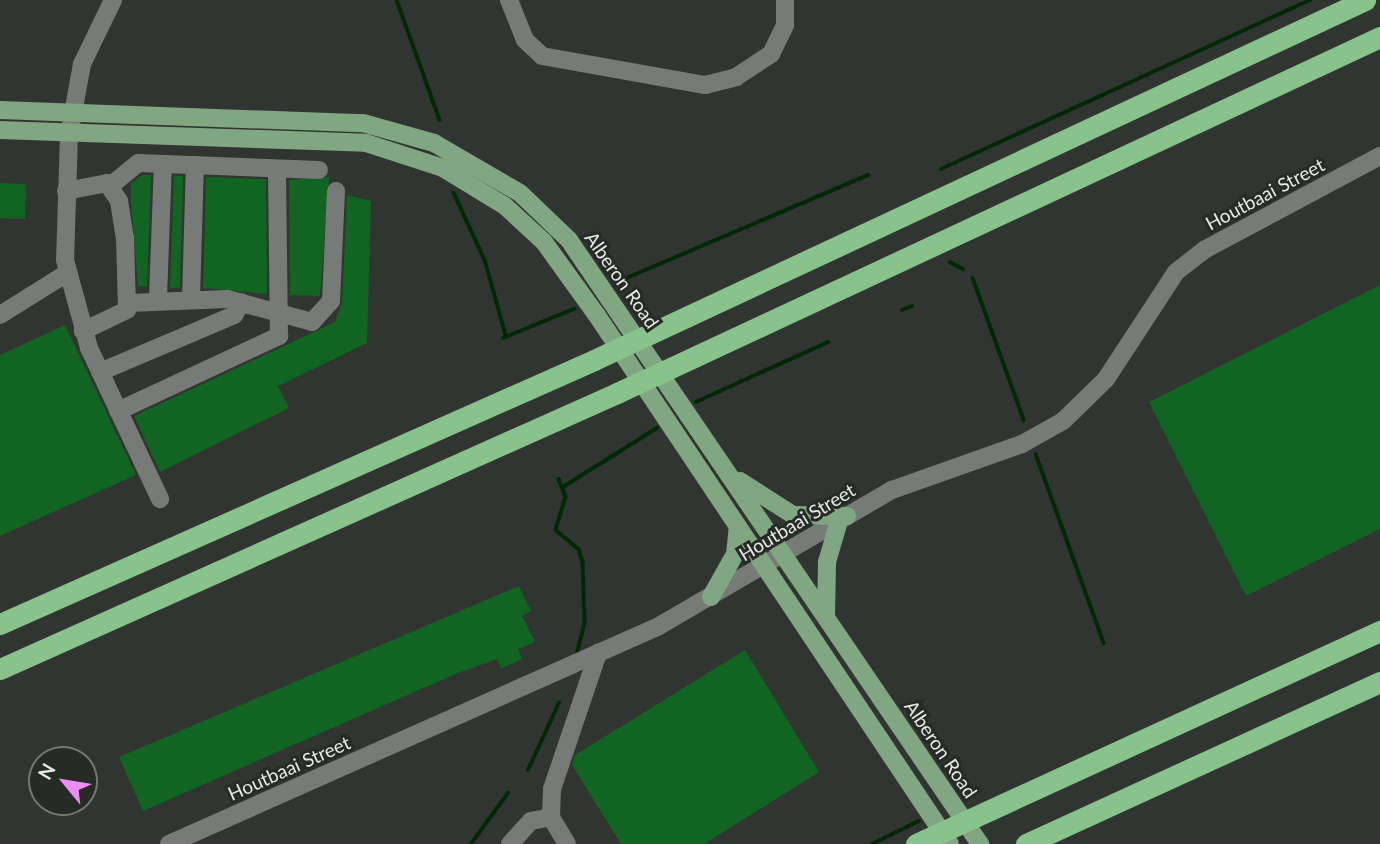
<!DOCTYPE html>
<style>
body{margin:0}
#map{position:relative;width:1380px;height:844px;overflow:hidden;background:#313531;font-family:Lato,sans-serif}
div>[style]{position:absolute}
.stream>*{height:3.5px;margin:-1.75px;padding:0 1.75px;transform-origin:1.75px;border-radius:1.75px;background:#002805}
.building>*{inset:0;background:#116421}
.minor>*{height:18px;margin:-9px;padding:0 9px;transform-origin:9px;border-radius:9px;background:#777b77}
.major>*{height:18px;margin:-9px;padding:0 9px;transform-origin:9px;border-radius:9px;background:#81a682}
.highway>*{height:21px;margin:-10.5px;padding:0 10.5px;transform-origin:10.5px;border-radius:10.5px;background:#87c38a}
span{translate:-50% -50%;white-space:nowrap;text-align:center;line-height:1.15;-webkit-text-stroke:6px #272b27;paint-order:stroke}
.street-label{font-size:19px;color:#e7eae7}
.north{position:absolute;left:28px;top:746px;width:70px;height:70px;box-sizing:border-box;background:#272b27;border:2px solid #747774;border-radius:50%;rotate:300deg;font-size:19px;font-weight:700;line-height:28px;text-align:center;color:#e7eae7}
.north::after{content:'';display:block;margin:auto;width:24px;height:32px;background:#f08bf5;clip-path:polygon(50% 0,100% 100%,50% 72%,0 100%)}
</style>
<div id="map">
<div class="stream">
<i style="left:397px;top:0;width:127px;rotate:70.3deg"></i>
<i style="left:941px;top:169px;width:406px;rotate:-24.6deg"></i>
<i style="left:454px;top:193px;width:74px;rotate:65.2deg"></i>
<i style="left:485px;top:260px;width:78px;rotate:74.4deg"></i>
<i style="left:950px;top:262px;width:15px;rotate:28deg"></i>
<i style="left:973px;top:278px;width:151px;rotate:70.2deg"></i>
<i style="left:615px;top:283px;width:275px;rotate:-23.1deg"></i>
<i style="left:902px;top:310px;width:11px;rotate:-22deg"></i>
<i style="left:503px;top:338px;width:77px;rotate:-22.2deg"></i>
<i style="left:696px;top:402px;width:145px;rotate:-24.4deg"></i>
<i style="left:1036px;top:454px;width:201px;rotate:70.2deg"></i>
<i style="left:559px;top:479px;width:19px;rotate:69deg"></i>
<i style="left:566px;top:497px;width:34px;rotate:107deg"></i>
<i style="left:556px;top:530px;width:30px;rotate:40deg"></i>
<i style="left:579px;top:549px;width:14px;rotate:73deg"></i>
<i style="left:583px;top:562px;width:61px;rotate:88.1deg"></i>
<i style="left:585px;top:623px;width:30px;rotate:104deg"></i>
<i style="left:563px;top:487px;width:111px;rotate:-32.1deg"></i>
<i style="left:528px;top:770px;width:74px;rotate:-65.2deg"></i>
<i style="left:471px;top:844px;width:63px;rotate:-54deg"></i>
<i style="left:872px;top:844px;width:52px;rotate:-26.1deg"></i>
</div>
<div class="building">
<i style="clip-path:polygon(142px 175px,151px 175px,147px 287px,138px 286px,131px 202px,131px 183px)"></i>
<i style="clip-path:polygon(174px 176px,183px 176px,180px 288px,170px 288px)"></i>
<i style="clip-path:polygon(206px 177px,266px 179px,267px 294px,203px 288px)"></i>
<i style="clip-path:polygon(329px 177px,320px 296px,290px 295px,289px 180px)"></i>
<i style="clip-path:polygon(0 183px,26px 184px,25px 219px,0 218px)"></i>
<i style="clip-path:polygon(347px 195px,371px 201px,367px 343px,278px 386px,289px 408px,160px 472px,134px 416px,335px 322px,342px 302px)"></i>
<i style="clip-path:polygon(1380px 285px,1380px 529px,1246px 596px,1149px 402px)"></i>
<i style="clip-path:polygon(65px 325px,136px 475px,0 536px,0 355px)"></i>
<i style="clip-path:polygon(519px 586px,531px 611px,522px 616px,535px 642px,518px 649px,522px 659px,501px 669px,497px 659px,458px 673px,143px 811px,119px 757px)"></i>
<i style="clip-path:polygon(745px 650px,819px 772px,704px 844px,621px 844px,572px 765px,575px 755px)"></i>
</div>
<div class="minor">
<i style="left:113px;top:0;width:71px;rotate:115.8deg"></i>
<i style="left:82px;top:64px;width:72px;rotate:100.4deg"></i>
<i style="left:69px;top:135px;width:125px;rotate:91.8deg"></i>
<i style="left:65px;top:260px;width:91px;rotate:74.7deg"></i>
<i style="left:89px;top:348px;width:167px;rotate:64.8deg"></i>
<i style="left:509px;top:0;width:43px;rotate:68.2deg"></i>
<i style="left:525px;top:40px;width:23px;rotate:43deg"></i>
<i style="left:542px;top:56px;width:166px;rotate:10.1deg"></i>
<i style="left:705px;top:85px;width:32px;rotate:-14deg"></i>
<i style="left:736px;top:77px;width:42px;rotate:-33.3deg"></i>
<i style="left:771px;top:54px;width:32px;rotate:-64deg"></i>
<i style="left:785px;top:25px;width:25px;rotate:-90deg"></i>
<i style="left:110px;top:186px;width:36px;rotate:-39deg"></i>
<i style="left:138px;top:163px;width:181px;rotate:2.2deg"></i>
<i style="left:66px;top:191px;width:42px;rotate:-11deg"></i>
<i style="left:107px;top:183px;width:22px;rotate:56deg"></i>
<i style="left:119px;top:201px;width:36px;rotate:81deg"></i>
<i style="left:125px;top:237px;width:73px;rotate:88.4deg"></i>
<i style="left:127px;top:310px;width:49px;rotate:154.5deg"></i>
<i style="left:158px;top:298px;width:134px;rotate:-87.9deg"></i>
<i style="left:191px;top:298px;width:133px;rotate:-88.3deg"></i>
<i style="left:129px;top:303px;width:98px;rotate:-2.3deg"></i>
<i style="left:227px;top:299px;width:88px;rotate:15.1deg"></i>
<i style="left:312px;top:322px;width:28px;rotate:-48deg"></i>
<i style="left:331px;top:301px;width:110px;rotate:-87.4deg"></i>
<i style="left:0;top:315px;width:79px;rotate:-32.1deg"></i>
<i style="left:100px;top:372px;width:146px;rotate:-23deg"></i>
<i style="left:234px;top:315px;width:15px;rotate:-58deg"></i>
<i style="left:118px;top:411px;width:178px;rotate:-25deg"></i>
<i style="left:279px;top:336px;width:167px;rotate:-90.7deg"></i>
<i style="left:169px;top:844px;width:536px;rotate:-23.98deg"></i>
<i style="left:659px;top:626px;width:270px;rotate:-30.3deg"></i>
<i style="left:892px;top:490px;width:138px;rotate:-19.5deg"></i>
<i style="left:1022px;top:444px;width:47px;rotate:-29.3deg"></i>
<i style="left:1063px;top:421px;width:60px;rotate:-44.3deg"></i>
<i style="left:1106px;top:379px;width:128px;rotate:-56.8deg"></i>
<i style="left:1176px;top:272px;width:36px;rotate:-38deg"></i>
<i style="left:1204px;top:250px;width:200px;rotate:-28.1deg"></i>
<i style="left:510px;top:844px;width:31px;rotate:-48deg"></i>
<i style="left:531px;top:821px;width:20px;rotate:-11deg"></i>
<i style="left:567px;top:844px;width:31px;rotate:-121deg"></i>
<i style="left:551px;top:817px;width:28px;rotate:-88deg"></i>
<i style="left:552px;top:789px;width:144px;rotate:-71.3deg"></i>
</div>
<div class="major">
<i style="left:0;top:110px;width:363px;rotate:2.1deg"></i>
<i style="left:363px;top:123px;width:74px;rotate:15.7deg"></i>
<i style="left:434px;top:143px;width:99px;rotate:30.2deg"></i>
<i style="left:520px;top:193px;width:68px;rotate:43.8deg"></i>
<i style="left:569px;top:240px;width:731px;rotate:55.77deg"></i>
<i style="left:0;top:130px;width:366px;rotate:2deg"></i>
<i style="left:366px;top:143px;width:81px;rotate:18deg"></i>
<i style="left:443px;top:168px;width:73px;rotate:31.5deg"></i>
<i style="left:505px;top:206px;width:53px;rotate:42.7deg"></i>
<i style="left:544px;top:242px;width:89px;rotate:54.2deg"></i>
<i style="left:596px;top:314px;width:637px;rotate:56.26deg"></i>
<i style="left:740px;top:481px;width:63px;rotate:32.7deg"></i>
<i style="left:793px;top:515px;width:54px;rotate:1.1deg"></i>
<i style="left:711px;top:597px;width:49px;rotate:-60.8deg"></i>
<i style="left:735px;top:554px;width:27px;rotate:-84deg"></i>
<i style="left:826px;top:616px;width:54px;rotate:-88.9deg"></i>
<i style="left:827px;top:562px;width:43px;rotate:-73.7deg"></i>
</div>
<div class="highway">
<i style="left:0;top:624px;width:650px;rotate:-23.96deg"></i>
<i style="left:594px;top:360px;width:851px;rotate:-25.03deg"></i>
<i style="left:0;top:669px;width:676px;rotate:-24.1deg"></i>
<i style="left:617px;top:393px;width:842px;rotate:-25.01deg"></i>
<i style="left:916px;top:844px;width:511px;rotate:-24.66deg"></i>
<i style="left:1026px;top:844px;width:389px;rotate:-24.6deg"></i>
</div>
<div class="street-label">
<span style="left:1265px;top:194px;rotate:-28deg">Houtbaai Street</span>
<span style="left:622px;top:280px;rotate:55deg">Alberon Road</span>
<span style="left:797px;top:522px;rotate:-31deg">Houtbaai Street</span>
<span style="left:941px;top:749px;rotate:56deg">Alberon Road</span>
<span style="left:289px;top:768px;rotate:-24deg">Houtbaai Street</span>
</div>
<div class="north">N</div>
</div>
